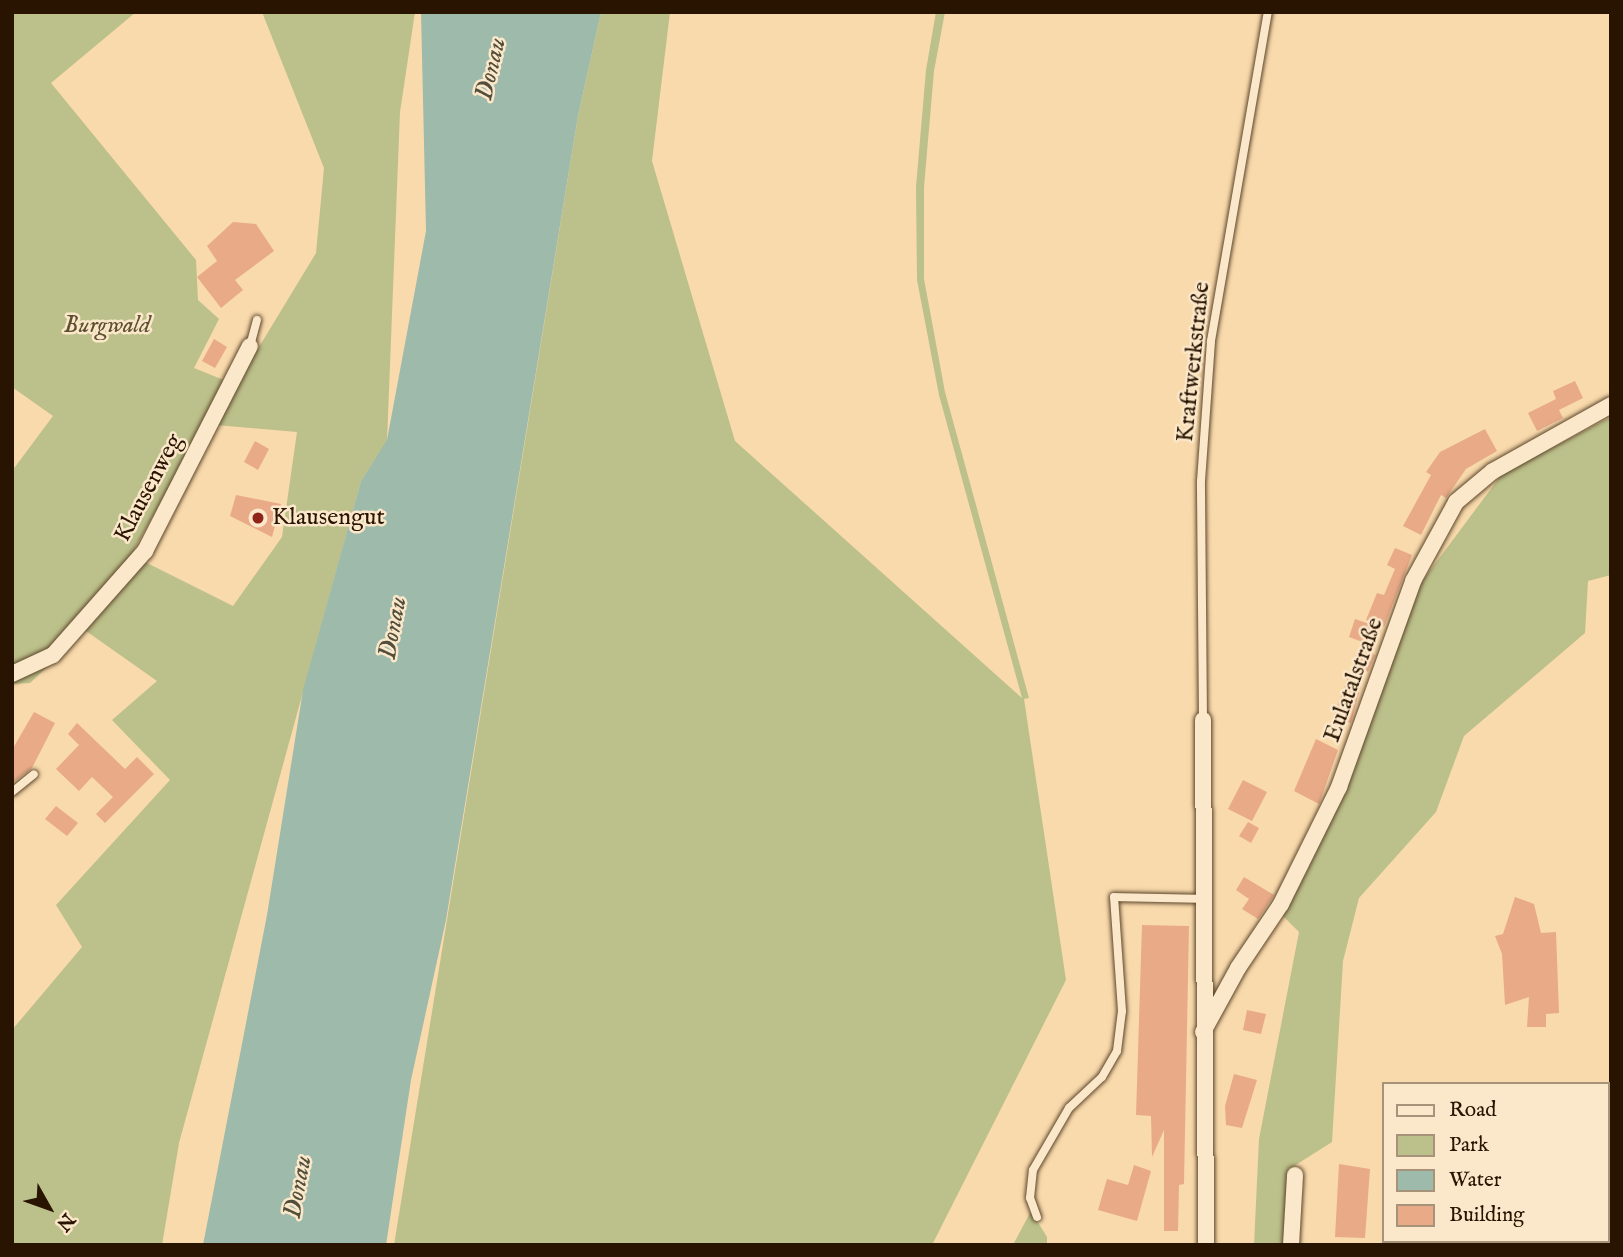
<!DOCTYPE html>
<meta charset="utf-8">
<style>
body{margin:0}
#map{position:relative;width:1623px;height:1257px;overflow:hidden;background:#f9daac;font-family:"IM FELL English",serif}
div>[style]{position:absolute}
.green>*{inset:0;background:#bcc08a}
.water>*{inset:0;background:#9ebaab}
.building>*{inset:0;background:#e9aa88}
.roads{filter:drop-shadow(0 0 2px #5c462b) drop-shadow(0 0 2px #5c462b)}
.lane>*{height:8px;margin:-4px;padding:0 4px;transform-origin:4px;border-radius:4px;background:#fbe7c9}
.street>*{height:16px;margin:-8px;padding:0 8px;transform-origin:8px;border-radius:8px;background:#fbe7c9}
.dots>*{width:19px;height:19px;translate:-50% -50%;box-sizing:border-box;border:4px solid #fbe7c9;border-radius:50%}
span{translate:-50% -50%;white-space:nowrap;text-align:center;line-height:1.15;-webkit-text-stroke:5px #fbe7c9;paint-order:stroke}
.park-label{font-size:24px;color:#5c5030;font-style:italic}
.street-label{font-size:24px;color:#281400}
.poi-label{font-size:24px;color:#281400}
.left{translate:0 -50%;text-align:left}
.water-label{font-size:26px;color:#514e3c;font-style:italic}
.frame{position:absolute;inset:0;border:14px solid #281400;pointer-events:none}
.legend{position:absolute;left:1382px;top:1082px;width:228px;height:161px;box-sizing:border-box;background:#fbe7c9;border:2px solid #a79379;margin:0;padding:9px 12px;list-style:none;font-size:21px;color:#281400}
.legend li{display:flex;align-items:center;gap:14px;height:35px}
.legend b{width:35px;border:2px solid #a79379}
.north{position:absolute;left:14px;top:1173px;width:70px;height:70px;-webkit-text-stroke:5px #fbe7c9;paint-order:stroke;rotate:130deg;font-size:19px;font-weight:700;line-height:28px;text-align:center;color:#281400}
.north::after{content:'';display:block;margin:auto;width:24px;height:32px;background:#281400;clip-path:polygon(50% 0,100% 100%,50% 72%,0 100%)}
</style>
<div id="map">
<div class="green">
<i style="clip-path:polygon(evenodd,12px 12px,136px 12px,51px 83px,196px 260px,198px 300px,219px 319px,194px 368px,236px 385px,316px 253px,324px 168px,262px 12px,415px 12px,400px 112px,387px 441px,361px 481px,179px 1143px,162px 1245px,12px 1245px,12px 1030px,82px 947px,56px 905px,170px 780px,112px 720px,157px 681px,86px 631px,30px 683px,12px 684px,12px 471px,53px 416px,12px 387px,12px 12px,204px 424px,297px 432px,282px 537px,233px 606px,131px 555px,204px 424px)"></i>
<i style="clip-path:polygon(601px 12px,670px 12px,652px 161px,735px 441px,1022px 698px,939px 395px,917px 280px,916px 187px,926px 70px,936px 12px,945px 12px,934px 71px,924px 187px,924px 279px,945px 392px,1029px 698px,1024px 699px,1066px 980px,932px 1245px,394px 1245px,578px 116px)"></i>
<i style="clip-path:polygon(1611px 417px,1611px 575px,1588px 581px,1585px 633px,1464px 736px,1436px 812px,1359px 898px,1343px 961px,1332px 1142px,1291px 1168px,1290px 1245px,1254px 1245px,1259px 1139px,1299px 932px,1281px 914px,1420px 584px,1502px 474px)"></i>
<i style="clip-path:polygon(1031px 1211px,1047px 1237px,1047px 1245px,1013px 1245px)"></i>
</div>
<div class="water">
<i style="clip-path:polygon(421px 12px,601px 12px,578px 116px,446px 920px,411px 1080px,386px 1245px,203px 1245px,267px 915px,303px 690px,361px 481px,387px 440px,426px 231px)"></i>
</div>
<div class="building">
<i style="clip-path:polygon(233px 222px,256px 224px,274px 251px,235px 280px,243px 290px,221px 308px,197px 277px,217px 261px,207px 246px)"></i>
<i style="clip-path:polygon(214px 339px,227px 347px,215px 368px,202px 361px)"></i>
<i style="clip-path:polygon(1575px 381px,1583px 398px,1559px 410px,1563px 418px,1537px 431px,1528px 413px,1556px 399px,1553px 391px)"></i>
<i style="clip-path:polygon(1485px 429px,1497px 451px,1466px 469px,1446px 498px,1441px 495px,1421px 535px,1403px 526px,1431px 475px,1426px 472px,1440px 452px)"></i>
<i style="clip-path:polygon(255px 441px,269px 449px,258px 470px,244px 462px)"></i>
<i style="clip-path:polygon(236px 495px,281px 504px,272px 537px,230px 516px)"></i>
<i style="clip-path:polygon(1395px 548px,1412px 555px,1384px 627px,1366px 620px,1377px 593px,1384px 595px,1395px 569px,1387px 565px)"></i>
<i style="clip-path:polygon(1355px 619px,1375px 626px,1368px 644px,1349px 637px)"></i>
<i style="clip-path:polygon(1358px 649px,1375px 655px,1368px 672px,1365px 670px,1351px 723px,1333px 718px)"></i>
<i style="clip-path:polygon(34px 712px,55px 723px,32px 768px,12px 783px,12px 750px)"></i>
<i style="clip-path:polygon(77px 723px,125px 769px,137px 757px,154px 774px,105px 823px,96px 814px,113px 797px,92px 777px,79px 791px,56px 769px,79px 745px,68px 734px)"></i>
<i style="clip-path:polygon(1316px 739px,1338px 750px,1319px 804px,1294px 791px)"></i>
<i style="clip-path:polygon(1243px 780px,1267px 792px,1252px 821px,1228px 809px)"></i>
<i style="clip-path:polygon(56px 806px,78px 823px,67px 836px,45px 819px)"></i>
<i style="clip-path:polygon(1248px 822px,1259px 828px,1251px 843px,1239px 836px)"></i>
<i style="clip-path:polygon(1244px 877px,1274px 895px,1258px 919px,1242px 909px,1249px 899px,1236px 890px)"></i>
<i style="clip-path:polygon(1515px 897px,1534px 904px,1541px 933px,1556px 932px,1559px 1013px,1546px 1014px,1546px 1027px,1527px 1027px,1529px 997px,1505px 1005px,1502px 954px,1495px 936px,1503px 934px)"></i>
<i style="clip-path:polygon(1142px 925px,1189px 926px,1184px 1184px,1179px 1185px,1178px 1231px,1164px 1231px,1164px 1130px,1152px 1157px,1151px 1116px,1136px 1115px)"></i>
<i style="clip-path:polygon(1247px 1010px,1266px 1014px,1261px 1034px,1243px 1030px)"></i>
<i style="clip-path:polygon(1234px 1074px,1257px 1080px,1242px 1128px,1226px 1125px,1225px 1106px)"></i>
<i style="clip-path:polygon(1339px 1164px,1370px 1169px,1365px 1238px,1335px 1237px)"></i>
<i style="clip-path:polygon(1134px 1165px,1151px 1171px,1137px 1221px,1098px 1210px,1107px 1179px,1128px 1185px)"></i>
</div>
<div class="roads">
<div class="lane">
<i style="left:250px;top:346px;width:27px;rotate:-75deg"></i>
<i style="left:1203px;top:720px;width:239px;rotate:-90.5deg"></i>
<i style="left:1201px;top:481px;width:140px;rotate:-85.9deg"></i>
<i style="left:1211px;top:341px;width:334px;rotate:-80.2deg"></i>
<i style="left:12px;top:792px;width:28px;rotate:-39deg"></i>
<i style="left:1037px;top:1217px;width:20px;rotate:-110deg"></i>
<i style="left:1030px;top:1198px;width:28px;rotate:-84deg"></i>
<i style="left:1033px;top:1170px;width:72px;rotate:-59.9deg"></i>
<i style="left:1069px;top:1108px;width:45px;rotate:-43.2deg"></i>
<i style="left:1102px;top:1077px;width:30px;rotate:-60deg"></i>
<i style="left:1117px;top:1051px;width:40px;rotate:-82.9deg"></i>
<i style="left:1122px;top:1011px;width:114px;rotate:-94deg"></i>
<i style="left:1114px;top:897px;width:92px;rotate:1.2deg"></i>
</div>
<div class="street">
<i style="left:12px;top:674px;width:45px;rotate:-24.9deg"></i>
<i style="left:53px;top:655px;width:139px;rotate:-48.5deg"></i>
<i style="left:145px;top:551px;width:230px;rotate:-62.9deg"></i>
<i style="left:1203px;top:720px;width:525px;rotate:89.67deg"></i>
<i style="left:1203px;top:1032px;width:73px;rotate:-61.3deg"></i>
<i style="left:1238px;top:968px;width:77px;rotate:-56.1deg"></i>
<i style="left:1281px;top:904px;width:131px;rotate:-63.6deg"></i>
<i style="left:1339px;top:787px;width:219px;rotate:-70.2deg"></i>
<i style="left:1413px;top:581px;width:90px;rotate:-61.4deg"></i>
<i style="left:1456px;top:502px;width:48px;rotate:-40deg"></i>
<i style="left:1493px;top:471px;width:135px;rotate:-29.2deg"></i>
<i style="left:1607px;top:1195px;width:7px;rotate:-56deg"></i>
<i style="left:1607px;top:1235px;width:10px;rotate:79deg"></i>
<i style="left:1457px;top:1241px;width:4px;rotate:76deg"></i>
<i style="left:1291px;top:1245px;width:70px;rotate:-86.7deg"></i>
</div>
</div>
<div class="dots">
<i style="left:258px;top:518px;background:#8f2418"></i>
</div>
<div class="park-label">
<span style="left:107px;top:326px">Burgwald</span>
</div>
<div class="street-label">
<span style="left:1194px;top:362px;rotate:-84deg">Kraftwerkstraße</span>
<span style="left:149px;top:488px;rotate:-62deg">Klausenweg</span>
<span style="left:1354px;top:680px;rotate:-70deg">Eulatalstraße</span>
</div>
<div class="poi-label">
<span class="left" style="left:272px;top:518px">Klausengut</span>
</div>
<div class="water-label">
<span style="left:491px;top:69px;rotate:-77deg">Donau</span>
<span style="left:393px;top:628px;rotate:-80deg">Donau</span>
<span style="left:298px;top:1187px;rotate:-80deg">Donau</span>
</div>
<div class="frame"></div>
<ul class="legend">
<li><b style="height:9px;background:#fbe7c9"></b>Road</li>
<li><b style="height:19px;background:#bcc08a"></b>Park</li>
<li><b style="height:19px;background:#9ebaab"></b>Water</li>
<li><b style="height:19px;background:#e9aa88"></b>Building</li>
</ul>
<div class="north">N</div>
</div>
